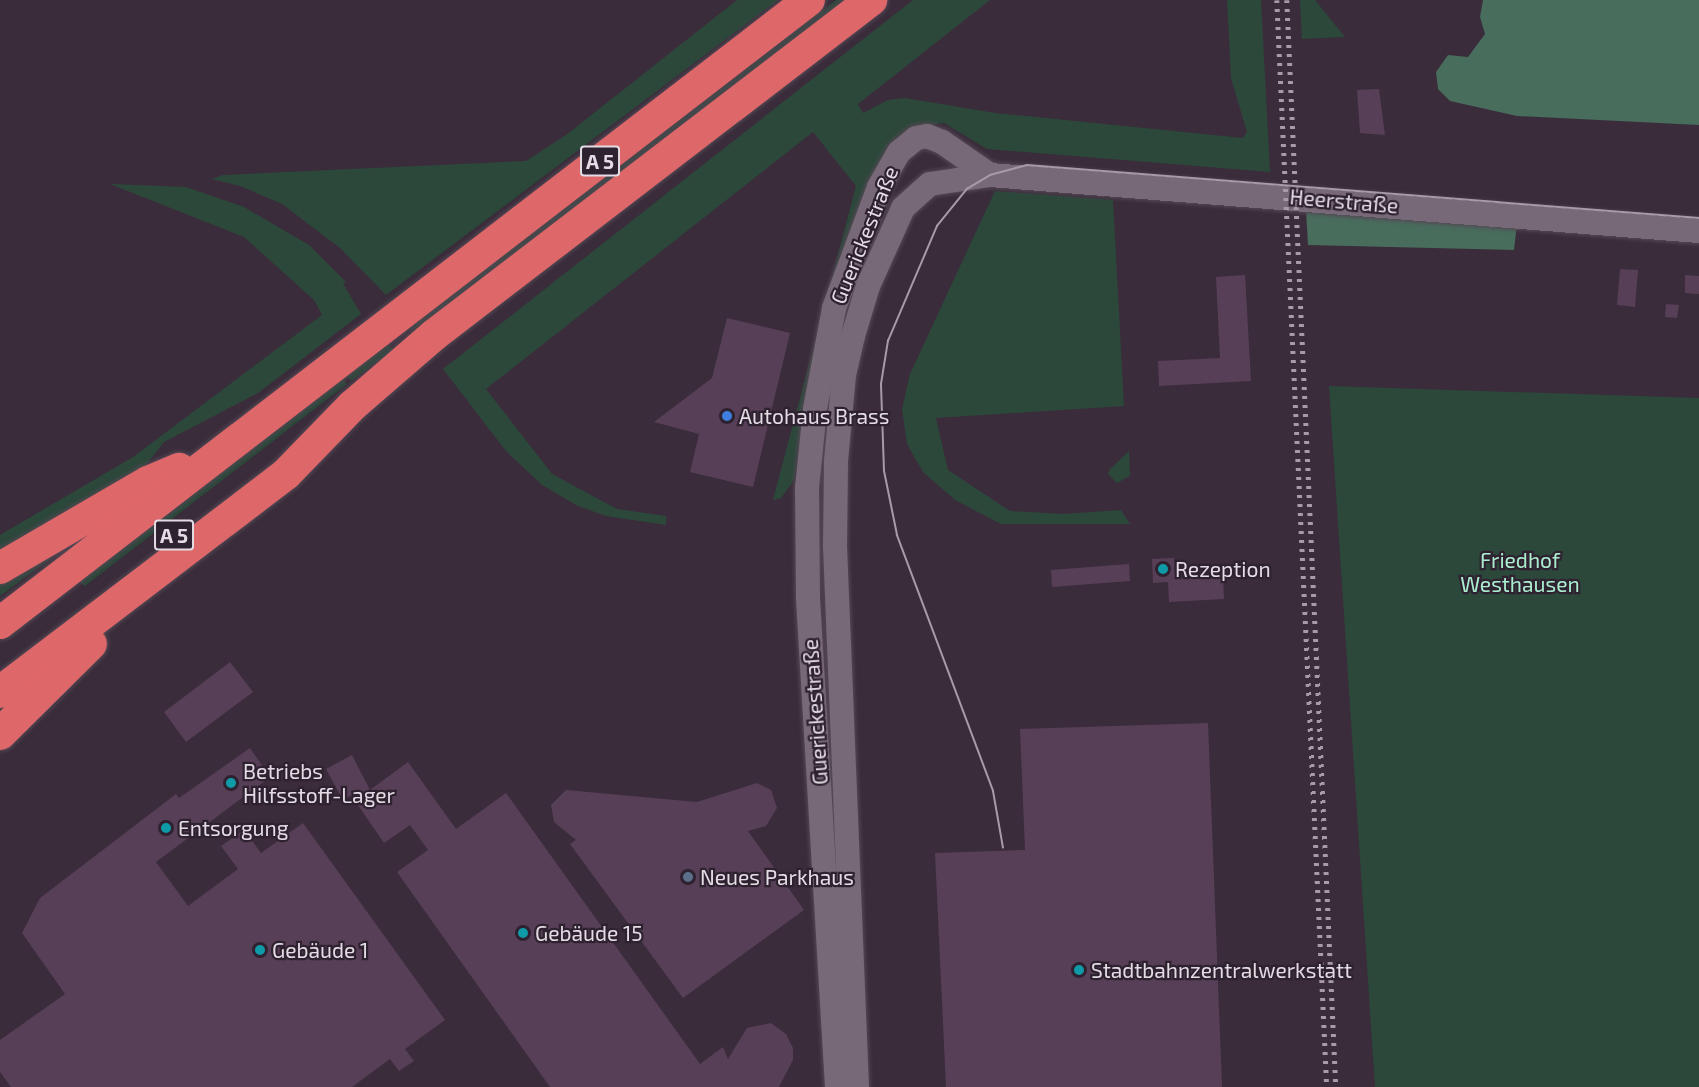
<!DOCTYPE html>
<meta charset="utf-8">
<style>
body{margin:0}
#map{position:relative;width:1699px;height:1087px;overflow:hidden;background:#3a2c3a;font-family:"Exo 2",sans-serif}
div>[style]{position:absolute}
.green>*{inset:0;background:#2c483b}
.forest>*{inset:0;background:#486d5d}
.building>*{inset:0;background:#573f58}
.roads{filter:drop-shadow(0 0 2px #544854) drop-shadow(0 0 2px #544854)}
.secondary>*{height:24px;margin:-12px;padding:0 12px;transform-origin:12px;border-radius:12px;background:#786978}
.highway>*{height:32px;margin:-16px;padding:0 16px;transform-origin:16px;border-radius:16px;background:#de6769}
.tram>*{height:1.5px;margin:-0.75px;padding:0 0.75px;transform-origin:0.75px;border-radius:0.75px;background:#a69ba6}
.rail>*{height:4.5px;margin-top:-2.25px;transform-origin:0;background:repeating-linear-gradient(90deg,#a69ba6 0 3px,transparent 0 9px)}
.dots>*{width:16px;height:16px;translate:-50% -50%;box-sizing:border-box;border:3px solid #2f2230;border-radius:50%}
span{translate:-50% -50%;white-space:nowrap;text-align:center;line-height:1.15;-webkit-text-stroke:4.5px #2f2230;paint-order:stroke}
.shield-label span{padding:2px 4px;background:#2f2230;border:2px solid;border-radius:4px;-webkit-text-stroke-width:0}
.shield-label{font-size:20px;color:#e4dce5;font-weight:700}
.street-label{font-size:21px;color:#e4dce5}
.poi-label{font-size:21px;color:#e4dce5}
.left{translate:0 -50%;text-align:left}
.park-label{font-size:21px;color:#aaeecf}
</style>
<div id="map">
<div class="green">
<i style="clip-path:polygon(737px 0,778px 0,386px 295px,340px 248px,282px 204px,240px 186px,212px 179px,223px 175px,526px 161px,566px 135px)"></i>
<i style="clip-path:polygon(836px 0,848px 0,414px 333px,410px 327px)"></i>
<i style="clip-path:polygon(913px 0,990px 0,858px 104px,863px 113px,888px 100px,905px 98px,995px 113px,1243px 138px,1247px 132px,1231px 78px,1227px 0,1261px 0,1270px 172px,987px 149px,944px 123px,914px 127px,804px 410px,794px 480px,781px 498px,773px 500px,856px 186px,813px 132px,486px 389px,552px 474px,617px 509px,666px 516px,666px 525px,606px 516px,578px 506px,542px 485px,506px 451px,443px 369px)"></i>
<i style="clip-path:polygon(1300px 0,1315px 0,1345px 37px,1302px 39px)"></i>
<i style="clip-path:polygon(110px 184px,186px 187px,244px 207px,309px 245px,346px 282px,343px 284px,361px 314px,258px 393px,164px 442px,137px 477px,0 554px,0 535px,133px 457px,322px 315px,314px 300px,244px 237px)"></i>
<i style="clip-path:polygon(995px 191px,1113px 200px,1124px 406px,936px 418px,948px 470px,1010px 511px,1063px 514px,1121px 510px,1130px 524px,1001px 524px,955px 500px,923px 472px,907px 444px,902px 409px,910px 374px)"></i>
<i style="clip-path:polygon(388px 343px,393px 350px,351px 381px,348px 377px,344px 380px,347px 384px,85px 586px,78px 581px)"></i>
<i style="clip-path:polygon(1329px 386px,1699px 398px,1699px 1087px,1375px 1087px)"></i>
<i style="clip-path:polygon(1129px 451px,1130px 476px,1117px 483px,1108px 474px,1110px 469px)"></i>
<i style="clip-path:polygon(49px 550px,53px 557px,0 596px,0 578px)"></i>
</div>
<div class="forest">
<i style="clip-path:polygon(1483px 0,1699px 0,1699px 125px,1517px 116px,1450px 101px,1438px 89px,1436px 72px,1448px 55px,1468px 57px,1485px 34px,1480px 17px)"></i>
<i style="clip-path:polygon(1306px 211px,1517px 224px,1514px 250px,1308px 245px)"></i>
</div>
<div class="building">
<i style="clip-path:polygon(1379px 89px,1385px 135px,1360px 133px,1357px 90px)"></i>
<i style="clip-path:polygon(1620px 269px,1638px 270px,1635px 307px,1617px 305px)"></i>
<i style="clip-path:polygon(1245px 275px,1251px 381px,1159px 386px,1158px 361px,1220px 358px,1216px 277px)"></i>
<i style="clip-path:polygon(1685px 275px,1699px 276px,1699px 294px,1685px 293px)"></i>
<i style="clip-path:polygon(1666px 304px,1679px 305px,1677px 318px,1665px 317px)"></i>
<i style="clip-path:polygon(727px 318px,790px 333px,753px 487px,690px 472px,699px 434px,654px 422px,712px 378px)"></i>
<i style="clip-path:polygon(1174px 558px,1175px 579px,1223px 576px,1224px 599px,1169px 602px,1168px 582px,1153px 583px,1152px 559px)"></i>
<i style="clip-path:polygon(1129px 564px,1130px 581px,1052px 587px,1051px 570px)"></i>
<i style="clip-path:polygon(230px 662px,253px 692px,186px 742px,164px 712px)"></i>
<i style="clip-path:polygon(1208px 723px,1222px 1087px,946px 1087px,935px 853px,1025px 850px,1020px 729px)"></i>
<i style="clip-path:polygon(250px 748px,270px 777px,156px 862px,188px 906px,238px 869px,221px 846px,244px 830px,261px 853px,303px 823px,445px 1020px,405px 1049px,414px 1061px,399px 1071px,390px 1059px,352px 1087px,11px 1087px,0 1072px,0 1040px,65px 994px,22px 933px,40px 898px,176px 794px,179px 798px)"></i>
<i style="clip-path:polygon(352px 755px,370px 790px,408px 762px,456px 829px,506px 793px,700px 1064px,723px 1047px,728px 1059px,747px 1028px,771px 1023px,786px 1034px,793px 1048px,793px 1060px,779px 1087px,550px 1087px,397px 872px,428px 850px,410px 825px,384px 843px,351px 795px,343px 800px,326px 769px)"></i>
<i style="clip-path:polygon(757px 783px,771px 790px,777px 808px,766px 826px,748px 831px,804px 910px,683px 998px,570px 844px,576px 840px,554px 822px,551px 805px,566px 790px,697px 802px)"></i>
</div>
<div class="roads">
<div class="secondary">
<i style="left:837px;top:1087px;width:491px;rotate:-93.4deg"></i>
<i style="left:808px;top:597px;width:109px;rotate:-90.5deg"></i>
<i style="left:807px;top:488px;width:79px;rotate:-84.2deg"></i>
<i style="left:815px;top:409px;width:103px;rotate:-79.3deg"></i>
<i style="left:834px;top:308px;width:129px;rotate:-69.6deg"></i>
<i style="left:879px;top:187px;width:40px;rotate:-60.3deg"></i>
<i style="left:899px;top:152px;width:22px;rotate:-39deg"></i>
<i style="left:916px;top:138px;width:11px;rotate:-10deg"></i>
<i style="left:927px;top:136px;width:16px;rotate:22deg"></i>
<i style="left:942px;top:142px;width:58px;rotate:34.5deg"></i>
<i style="left:857px;top:1087px;width:541px;rotate:-92.33deg"></i>
<i style="left:835px;top:546px;width:85px;rotate:-89.3deg"></i>
<i style="left:836px;top:461px;width:86px;rotate:-84.7deg"></i>
<i style="left:844px;top:375px;width:40px;rotate:-77deg"></i>
<i style="left:853px;top:336px;width:52px;rotate:-73.3deg"></i>
<i style="left:868px;top:286px;width:85px;rotate:-65.8deg"></i>
<i style="left:903px;top:208px;width:36px;rotate:-42deg"></i>
<i style="left:930px;top:184px;width:61px;rotate:-8.5deg"></i>
<i style="left:990px;top:175px;width:711px;rotate:4.52deg"></i>
</div>
<div class="highway">
<i style="left:0;top:568px;width:171px;rotate:-30.2deg"></i>
<i style="left:148px;top:482px;width:34px;rotate:-23deg"></i>
<i style="left:0;top:623px;width:1021px;rotate:-37.6deg"></i>
<i style="left:0;top:692px;width:360px;rotate:-37.3deg"></i>
<i style="left:286px;top:474px;width:95px;rotate:-45.9deg"></i>
<i style="left:352px;top:406px;width:108px;rotate:-40.9deg"></i>
<i style="left:434px;top:335px;width:551px;rotate:-37.47deg"></i>
<i style="left:0;top:734px;width:128px;rotate:-44.7deg"></i>
</div>
</div>
<div class="tram">
<i style="left:1003px;top:848px;width:58px;rotate:-100deg"></i>
<i style="left:993px;top:791px;width:273px;rotate:-110.6deg"></i>
<i style="left:897px;top:535px;width:65px;rotate:-101.5deg"></i>
<i style="left:884px;top:471px;width:87px;rotate:-92deg"></i>
<i style="left:881px;top:384px;width:44px;rotate:-80.8deg"></i>
<i style="left:888px;top:341px;width:125px;rotate:-66.9deg"></i>
<i style="left:937px;top:226px;width:48px;rotate:-51deg"></i>
<i style="left:967px;top:189px;width:27px;rotate:-31deg"></i>
<i style="left:990px;top:175px;width:38px;rotate:-15deg"></i>
<i style="left:1027px;top:165px;width:674px;rotate:4.51deg"></i>
</div>
<div class="rail">
<i style="left:1277px;top:0;width:1088px;rotate:87.37deg"></i>
<i style="left:1287px;top:0;width:1088px;rotate:87.42deg"></i>
</div>
<div class="dots">
<i style="left:727px;top:416px;background:#3f7fe0"></i>
<i style="left:1163px;top:569px;background:#0f9aa8"></i>
<i style="left:231px;top:783px;background:#0f9aa8"></i>
<i style="left:166px;top:828px;background:#0f9aa8"></i>
<i style="left:688px;top:877px;background:#5c6f8a"></i>
<i style="left:523px;top:933px;background:#0f9aa8"></i>
<i style="left:260px;top:950px;background:#0f9aa8"></i>
<i style="left:1079px;top:970px;background:#0f9aa8"></i>
</div>
<div class="shield-label">
<span style="left:600px;top:161px">A 5</span>
<span style="left:174px;top:535px">A 5</span>
</div>
<div class="street-label">
<span style="left:1344px;top:201px;rotate:5deg">Heerstraße</span>
<span style="left:864px;top:235px;rotate:-68deg">Guerickestraße</span>
<span style="left:815px;top:712px;rotate:-94deg">Guerickestraße</span>
</div>
<div class="poi-label">
<span class="left" style="left:739px;top:416px">Autohaus Brass</span>
<span class="left" style="left:1175px;top:569px">Rezeption</span>
<span class="left" style="left:243px;top:783px">Betriebs<br>Hilfsstoff-Lager</span>
<span class="left" style="left:178px;top:828px">Entsorgung</span>
<span class="left" style="left:700px;top:877px">Neues Parkhaus</span>
<span class="left" style="left:535px;top:933px">Gebäude 15</span>
<span class="left" style="left:272px;top:950px">Gebäude 1</span>
<span class="left" style="left:1091px;top:970px">Stadtbahnzentralwerkstatt</span>
</div>
<div class="park-label">
<span style="left:1520px;top:572px">Friedhof<br>Westhausen</span>
</div>
</div>
